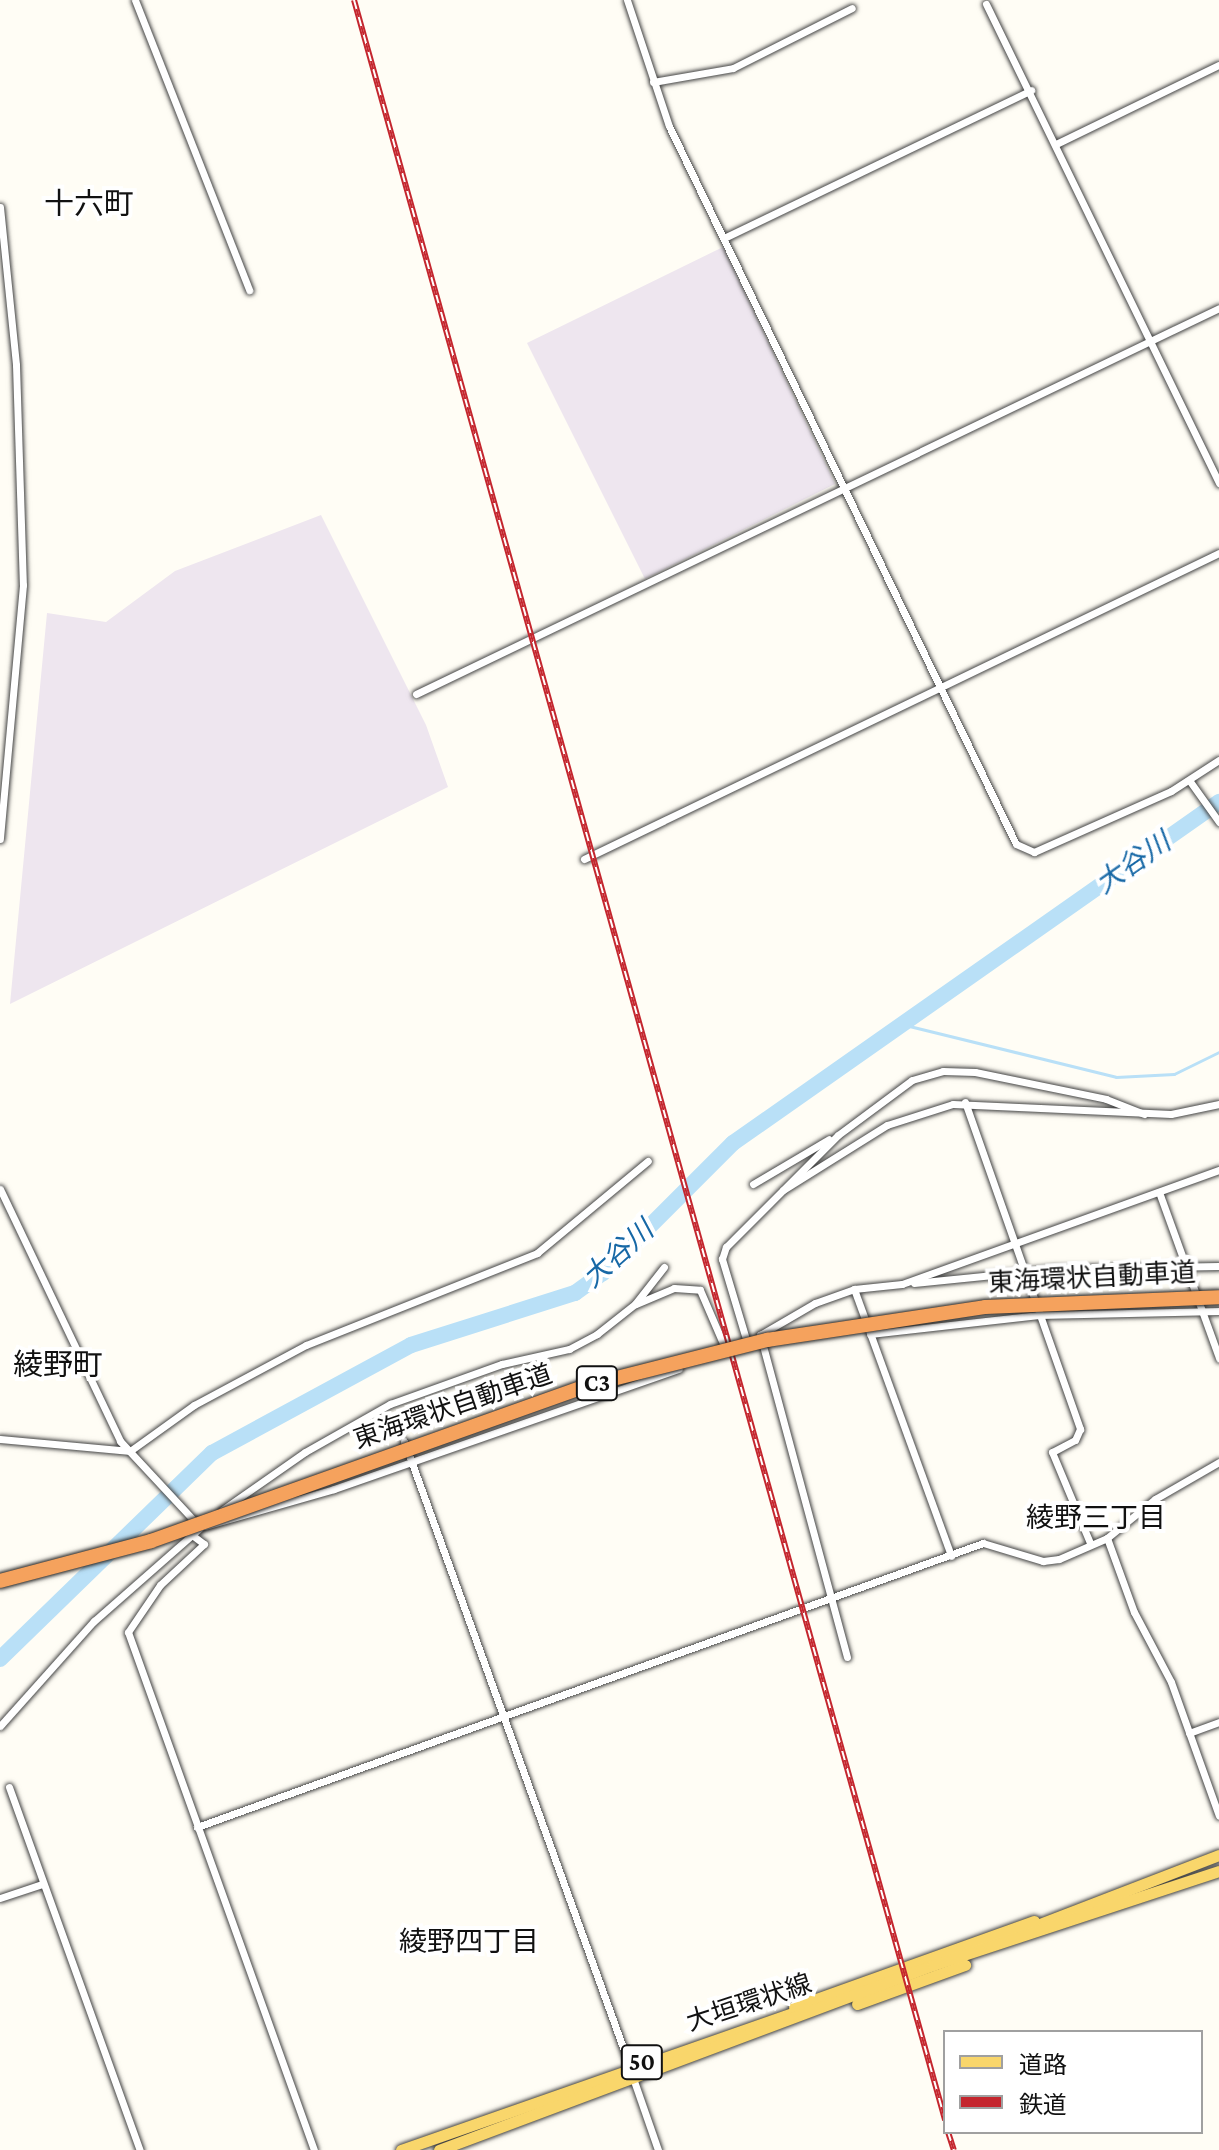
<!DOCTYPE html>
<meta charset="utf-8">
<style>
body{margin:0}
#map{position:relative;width:1219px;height:2150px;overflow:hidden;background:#fffdf5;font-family:"Crimson Pro","Noto Sans JP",serif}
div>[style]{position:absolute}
.industrial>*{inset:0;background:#eee6ef}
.stream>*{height:3px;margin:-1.5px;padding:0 1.5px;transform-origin:1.5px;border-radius:1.5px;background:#b9e0f7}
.river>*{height:16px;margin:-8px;padding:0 8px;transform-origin:8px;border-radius:8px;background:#b9e0f7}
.roads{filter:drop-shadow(0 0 2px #444) drop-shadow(0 0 2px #444)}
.minor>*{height:7px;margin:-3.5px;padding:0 3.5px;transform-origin:3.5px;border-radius:3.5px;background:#fff}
.primary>*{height:11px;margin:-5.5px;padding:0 5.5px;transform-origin:5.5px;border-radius:5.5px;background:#f9d66b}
.rail>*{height:6px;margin-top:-3px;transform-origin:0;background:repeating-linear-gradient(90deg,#fff 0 9px,#c4262e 0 18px);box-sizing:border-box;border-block:2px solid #c4262e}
.bridges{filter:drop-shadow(0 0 2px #222) drop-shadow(0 0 2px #222)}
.motorway-bridge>*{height:14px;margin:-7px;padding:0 7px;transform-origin:7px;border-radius:7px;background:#f5a25d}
span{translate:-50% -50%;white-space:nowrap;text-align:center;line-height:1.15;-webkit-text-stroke:8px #fff;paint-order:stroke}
.shield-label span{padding:2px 6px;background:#fff;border:2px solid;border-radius:6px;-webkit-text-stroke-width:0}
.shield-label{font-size:24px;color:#111;font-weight:700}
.street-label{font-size:26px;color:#111}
.water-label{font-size:28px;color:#1768a6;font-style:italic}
.neighbourhood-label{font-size:28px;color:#111}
.quarter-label{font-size:30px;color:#111}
.legend{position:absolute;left:943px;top:2030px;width:260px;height:104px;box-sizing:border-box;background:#fff;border:2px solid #a0a0a0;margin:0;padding:10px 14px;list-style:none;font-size:24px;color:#111}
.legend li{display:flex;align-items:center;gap:16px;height:40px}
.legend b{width:40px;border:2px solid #a0a0a0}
</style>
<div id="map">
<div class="industrial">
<i style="clip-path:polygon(723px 247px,835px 484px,645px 579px,527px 343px)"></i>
<i style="clip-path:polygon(321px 515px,426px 725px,448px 787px,10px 1004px,47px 613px,106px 622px,175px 571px)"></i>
</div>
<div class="stream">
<i style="left:901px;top:1024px;width:221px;rotate:13.8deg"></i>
<i style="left:1116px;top:1077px;width:58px;rotate:-3deg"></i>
<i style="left:1174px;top:1074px;width:50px;rotate:-26.1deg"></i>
</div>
<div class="river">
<i style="left:0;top:1659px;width:296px;rotate:-44.2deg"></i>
<i style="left:212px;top:1453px;width:226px;rotate:-28.5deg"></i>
<i style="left:411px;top:1345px;width:172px;rotate:-17.6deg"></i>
<i style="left:575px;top:1293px;width:34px;rotate:-36deg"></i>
<i style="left:603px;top:1273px;width:184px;rotate:-45deg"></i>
<i style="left:733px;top:1143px;width:594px;rotate:-35.06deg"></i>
</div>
<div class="roads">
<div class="minor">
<i style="left:135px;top:0;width:312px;rotate:68.5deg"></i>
<i style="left:627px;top:0;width:133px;rotate:71.6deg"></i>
<i style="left:669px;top:126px;width:797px;rotate:64.21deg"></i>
<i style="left:1016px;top:844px;width:20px;rotate:24deg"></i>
<i style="left:1034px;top:852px;width:150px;rotate:-24deg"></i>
<i style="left:1171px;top:791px;width:57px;rotate:-32.9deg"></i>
<i style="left:986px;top:4px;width:533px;rotate:64.06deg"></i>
<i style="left:653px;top:82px;width:81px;rotate:-9.9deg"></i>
<i style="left:733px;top:68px;width:133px;rotate:-26.8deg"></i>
<i style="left:1056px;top:144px;width:181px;rotate:-25.9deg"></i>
<i style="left:0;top:207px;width:159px;rotate:84.2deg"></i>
<i style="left:16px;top:365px;width:220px;rotate:88.2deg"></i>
<i style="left:23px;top:585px;width:255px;rotate:95.2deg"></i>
<i style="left:724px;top:238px;width:341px;rotate:-25.7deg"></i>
<i style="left:416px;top:694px;width:891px;rotate:-25.67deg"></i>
<i style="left:1189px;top:780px;width:52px;rotate:54.5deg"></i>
<i style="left:584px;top:859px;width:705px;rotate:-25.73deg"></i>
<i style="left:965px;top:1102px;width:347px;rotate:70.6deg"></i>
<i style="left:1080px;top:1429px;width:12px;rotate:114deg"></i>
<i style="left:1075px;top:1440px;width:26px;rotate:152deg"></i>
<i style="left:1052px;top:1452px;width:99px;rotate:67.3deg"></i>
<i style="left:753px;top:1184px;width:88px;rotate:-30.6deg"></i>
<i style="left:0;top:1189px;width:279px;rotate:64.5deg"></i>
<i style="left:120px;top:1441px;width:116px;rotate:47.1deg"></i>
<i style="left:783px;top:1190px;width:123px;rotate:-32deg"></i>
<i style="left:887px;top:1125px;width:69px;rotate:-17.7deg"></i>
<i style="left:953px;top:1104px;width:218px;rotate:2.6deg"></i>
<i style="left:1171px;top:1114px;width:49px;rotate:-11.8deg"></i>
<i style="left:1159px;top:1192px;width:177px;rotate:70.1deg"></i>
<i style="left:914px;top:1283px;width:139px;rotate:-5.8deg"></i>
<i style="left:1052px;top:1269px;width:167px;rotate:-1deg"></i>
<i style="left:854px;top:1289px;width:284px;rotate:70deg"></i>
<i style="left:636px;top:1304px;width:41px;rotate:-22.8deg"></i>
<i style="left:674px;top:1288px;width:26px;rotate:4deg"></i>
<i style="left:700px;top:1290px;width:63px;rotate:66.7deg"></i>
<i style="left:870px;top:1334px;width:170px;rotate:-6.4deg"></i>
<i style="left:1039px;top:1315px;width:180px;rotate:-1.3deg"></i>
<i style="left:746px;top:1339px;width:84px;rotate:-106.7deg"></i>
<i style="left:722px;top:1259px;width:13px;rotate:-72deg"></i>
<i style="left:726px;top:1247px;width:158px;rotate:-45deg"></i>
<i style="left:838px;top:1135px;width:92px;rotate:-36.6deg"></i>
<i style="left:912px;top:1080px;width:32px;rotate:-16deg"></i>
<i style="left:943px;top:1071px;width:32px;rotate:2deg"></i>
<i style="left:975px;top:1072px;width:134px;rotate:11.6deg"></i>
<i style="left:1106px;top:1099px;width:41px;rotate:21.5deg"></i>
<i style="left:0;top:1439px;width:131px;rotate:5.3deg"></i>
<i style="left:130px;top:1451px;width:79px;rotate:-35.7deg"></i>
<i style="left:194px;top:1405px;width:127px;rotate:-28.2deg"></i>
<i style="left:306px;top:1345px;width:249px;rotate:-21.7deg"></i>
<i style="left:537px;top:1253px;width:144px;rotate:-39.7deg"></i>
<i style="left:404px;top:1441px;width:666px;rotate:70.15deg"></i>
<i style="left:222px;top:1510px;width:101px;rotate:-34.9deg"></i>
<i style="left:305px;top:1452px;width:98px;rotate:-29.5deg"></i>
<i style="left:390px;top:1404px;width:119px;rotate:-19.7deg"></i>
<i style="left:502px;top:1364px;width:69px;rotate:-12.6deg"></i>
<i style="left:569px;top:1349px;width:32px;rotate:-28deg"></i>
<i style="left:597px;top:1334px;width:48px;rotate:-38.3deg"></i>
<i style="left:635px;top:1304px;width:47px;rotate:-51.9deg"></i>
<i style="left:205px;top:1526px;width:134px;rotate:-16deg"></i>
<i style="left:334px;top:1489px;width:365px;rotate:-19.2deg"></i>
<i style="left:192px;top:1535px;width:15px;rotate:37deg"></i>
<i style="left:204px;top:1544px;width:60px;rotate:137deg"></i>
<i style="left:160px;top:1585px;width:57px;rotate:124.2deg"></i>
<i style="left:128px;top:1632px;width:550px;rotate:70.25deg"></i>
<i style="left:1107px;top:1538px;width:79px;rotate:70deg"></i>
<i style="left:1134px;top:1612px;width:79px;rotate:62.1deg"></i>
<i style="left:1171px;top:1682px;width:142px;rotate:70.3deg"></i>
<i style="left:847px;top:1657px;width:334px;rotate:-105.1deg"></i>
<i style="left:760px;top:1335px;width:64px;rotate:-30.2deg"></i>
<i style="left:815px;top:1303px;width:41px;rotate:-19.7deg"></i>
<i style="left:854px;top:1289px;width:48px;rotate:-5.9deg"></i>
<i style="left:902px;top:1284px;width:337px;rotate:-19.8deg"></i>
<i style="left:0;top:1726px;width:141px;rotate:-48.2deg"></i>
<i style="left:94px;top:1621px;width:141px;rotate:-41.3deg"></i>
<i style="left:1189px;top:1733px;width:32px;rotate:-20deg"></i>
<i style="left:9px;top:1787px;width:386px;rotate:70.2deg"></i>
<i style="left:197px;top:1827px;width:836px;rotate:-19.87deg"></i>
<i style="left:983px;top:1543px;width:63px;rotate:16.7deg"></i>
<i style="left:1043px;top:1561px;width:16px;rotate:-7deg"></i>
<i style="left:1059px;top:1559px;width:52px;rotate:-23.6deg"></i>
<i style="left:1107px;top:1538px;width:62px;rotate:-39.1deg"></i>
<i style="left:1155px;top:1499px;width:74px;rotate:-30deg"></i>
<i style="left:0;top:1898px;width:44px;rotate:-18.4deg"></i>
<i style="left:634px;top:2081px;width:73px;rotate:70.8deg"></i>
</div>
<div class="primary">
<i style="left:1027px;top:1929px;width:206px;rotate:-21.1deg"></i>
<i style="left:857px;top:2004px;width:115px;rotate:-19.9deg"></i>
<i style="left:794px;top:2007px;width:255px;rotate:-19.7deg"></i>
<i style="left:401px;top:2150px;width:427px;rotate:-19.3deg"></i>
<i style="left:439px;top:2150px;width:528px;rotate:-20.53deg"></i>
<i style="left:933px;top:1965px;width:301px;rotate:-18.2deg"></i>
</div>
</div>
<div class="rail">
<i style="left:354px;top:0;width:2201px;rotate:74.42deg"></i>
<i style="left:948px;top:2132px;width:19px;rotate:72deg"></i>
</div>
<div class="bridges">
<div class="motorway-bridge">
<i style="left:0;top:1581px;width:156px;rotate:-14.8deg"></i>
<i style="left:151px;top:1541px;width:465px;rotate:-19.6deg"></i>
<i style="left:589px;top:1385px;width:184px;rotate:-14.2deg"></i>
<i style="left:767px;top:1340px;width:220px;rotate:-8.6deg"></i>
<i style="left:985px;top:1307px;width:234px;rotate:-2.4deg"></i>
</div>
</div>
<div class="shield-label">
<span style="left:597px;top:1383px">C3</span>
<span style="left:642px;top:2062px">50</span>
</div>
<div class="street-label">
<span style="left:1092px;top:1278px;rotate:-3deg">東海環状自動車道</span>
<span style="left:453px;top:1407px;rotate:-19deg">東海環状自動車道</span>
<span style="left:749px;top:2003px;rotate:-18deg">大垣環状線</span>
</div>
<div class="water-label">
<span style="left:1133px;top:863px;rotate:-35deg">大谷川</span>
<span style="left:618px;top:1254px;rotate:-42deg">大谷川</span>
</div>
<div class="neighbourhood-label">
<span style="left:1096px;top:1518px">綾野三丁目</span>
<span style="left:469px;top:1942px">綾野四丁目</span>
</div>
<div class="quarter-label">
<span style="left:89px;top:204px">十六町</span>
<span style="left:58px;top:1365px">綾野町</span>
</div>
<ul class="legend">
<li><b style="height:10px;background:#f9d66b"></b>道路</li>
<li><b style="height:10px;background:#c4262e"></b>鉄道</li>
</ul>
</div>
